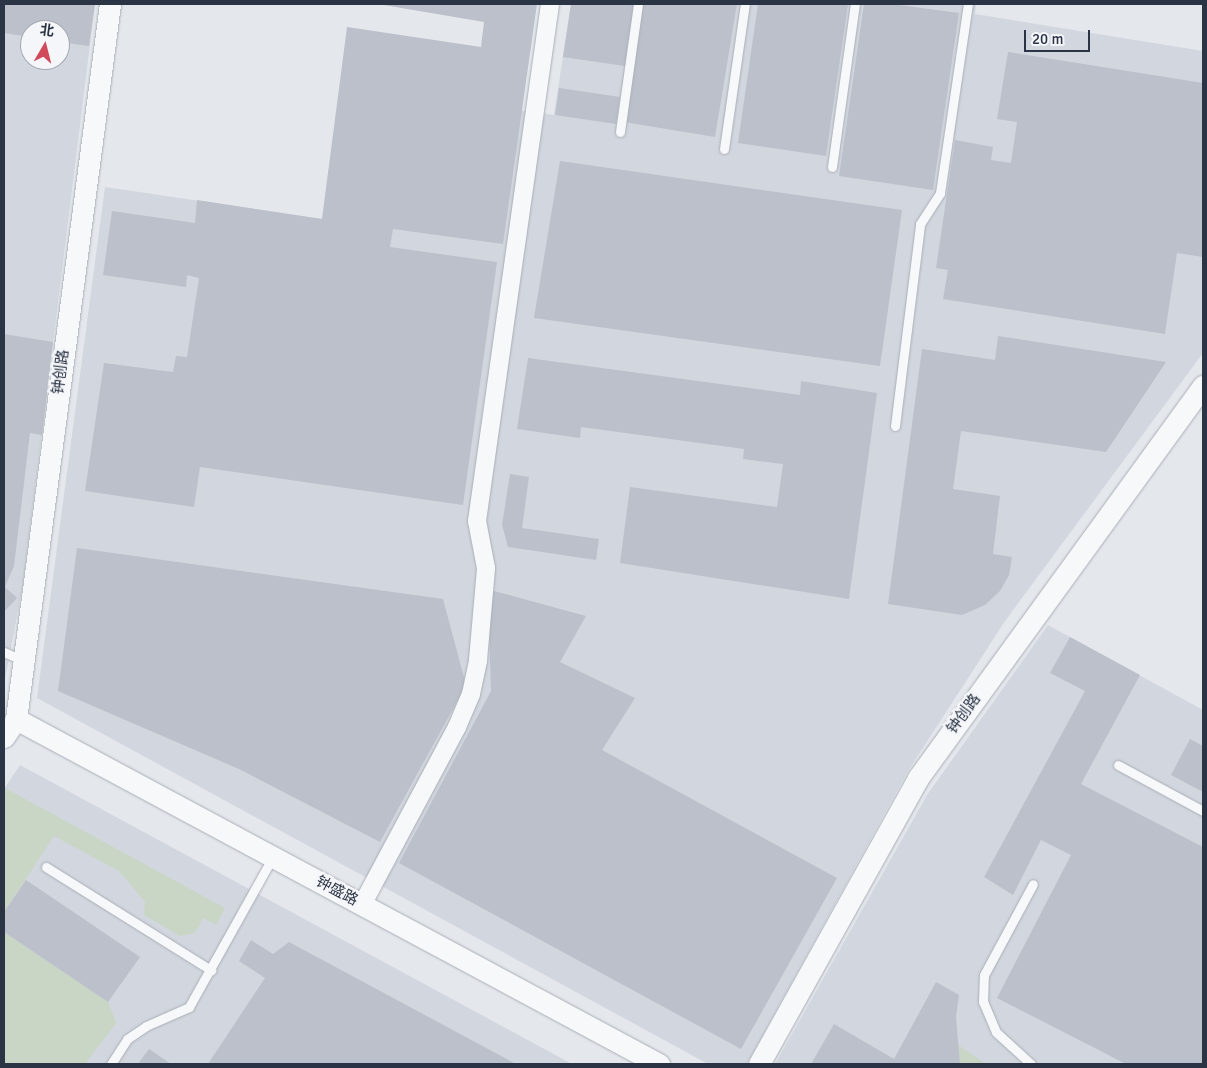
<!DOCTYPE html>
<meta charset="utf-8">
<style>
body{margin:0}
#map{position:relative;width:1207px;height:1068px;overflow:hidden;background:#e4e7ec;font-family:Signika,"Noto Sans SC",sans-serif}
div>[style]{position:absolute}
.built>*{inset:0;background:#d2d6de}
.green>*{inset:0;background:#c9d6c5}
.building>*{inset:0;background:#bbc0ca}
.roads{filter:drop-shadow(0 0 1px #a9aeb7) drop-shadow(0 0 1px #a9aeb7)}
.service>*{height:9px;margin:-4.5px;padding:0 4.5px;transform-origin:4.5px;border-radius:4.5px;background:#f7f8fa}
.minor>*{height:18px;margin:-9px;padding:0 9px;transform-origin:9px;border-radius:9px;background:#f7f8fa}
.tertiary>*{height:21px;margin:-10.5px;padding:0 10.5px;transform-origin:10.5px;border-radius:10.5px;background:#f7f8fa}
span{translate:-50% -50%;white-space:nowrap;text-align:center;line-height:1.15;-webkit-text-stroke:5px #f4f6f9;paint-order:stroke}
.street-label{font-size:15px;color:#2b3445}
.frame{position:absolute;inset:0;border:5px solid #2b3445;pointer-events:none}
.north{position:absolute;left:20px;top:20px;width:50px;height:50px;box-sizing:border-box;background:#f4f6f9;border:1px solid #a4a8b1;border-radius:50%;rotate:8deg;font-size:14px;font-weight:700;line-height:20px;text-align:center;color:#2b3445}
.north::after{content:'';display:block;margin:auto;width:18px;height:22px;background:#d1495b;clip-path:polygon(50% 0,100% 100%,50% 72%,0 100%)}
.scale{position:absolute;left:1024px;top:30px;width:66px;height:22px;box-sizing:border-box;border:2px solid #2b3445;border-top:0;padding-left:6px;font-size:15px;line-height:18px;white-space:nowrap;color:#2b3445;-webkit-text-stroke:4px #f4f6f9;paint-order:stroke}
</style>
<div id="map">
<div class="built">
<i style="clip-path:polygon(evenodd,4px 4px,95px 4px,23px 585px,4px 684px,4px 4px,30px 30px,60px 30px,60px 60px,30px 60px,30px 30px)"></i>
<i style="clip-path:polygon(571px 4px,976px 4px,975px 14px,1203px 51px,1203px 353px,1005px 621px,908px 771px,747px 1064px,708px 1064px,37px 698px,105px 187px,322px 219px,340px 86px,554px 115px)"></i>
<i style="clip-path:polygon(1048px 625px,1203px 710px,1203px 1064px,775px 1064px,927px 795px)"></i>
<i style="clip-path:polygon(20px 765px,572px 1064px,4px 1064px,4px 789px)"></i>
</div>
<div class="green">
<i style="clip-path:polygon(5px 788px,225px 908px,216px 925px,204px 918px,194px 933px,180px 936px,144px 915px,145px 902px,119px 871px,54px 836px,4px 912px)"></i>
<i style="clip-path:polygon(4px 932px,108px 1002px,116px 1023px,85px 1064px,4px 1064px)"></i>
<i style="clip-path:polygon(958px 1045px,986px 1064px,953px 1064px)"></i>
</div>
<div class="building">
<i style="clip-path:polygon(4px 4px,95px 4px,89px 46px,60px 42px,60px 30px,30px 30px,30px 37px,4px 33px)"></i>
<i style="clip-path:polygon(378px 4px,537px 4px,503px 244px,393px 229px,390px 247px,497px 262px,463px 505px,200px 467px,194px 507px,85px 491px,104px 363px,173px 372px,176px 356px,187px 357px,199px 278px,187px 275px,186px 287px,103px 275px,112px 211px,195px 223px,197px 200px,322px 219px,347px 27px,481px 47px,484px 22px)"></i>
<i style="clip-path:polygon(571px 4px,634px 4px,625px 66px,563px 57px)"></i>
<i style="clip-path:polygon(643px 4px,737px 4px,715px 137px,624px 122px)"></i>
<i style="clip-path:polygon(758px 4px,848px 4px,826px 156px,738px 143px)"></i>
<i style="clip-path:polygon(864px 4px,892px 4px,959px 13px,933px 190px,839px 176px)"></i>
<i style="clip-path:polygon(1008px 52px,1203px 83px,1203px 257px,1177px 253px,1165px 334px,943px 299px,948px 270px,936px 268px,955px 140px,993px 147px,991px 160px,1011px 163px,1017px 122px,997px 119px)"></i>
<i style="clip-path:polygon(559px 88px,620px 97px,616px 124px,555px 115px)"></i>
<i style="clip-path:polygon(560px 161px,902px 210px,880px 366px,534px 318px)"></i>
<i style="clip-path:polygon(4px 334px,53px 342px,42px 435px,30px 433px,14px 566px,5px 587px,17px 598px,4px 612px)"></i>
<i style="clip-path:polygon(998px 336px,1166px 362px,1106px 452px,961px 431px,953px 489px,1000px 496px,993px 554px,1012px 557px,1009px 575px,1000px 591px,985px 605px,962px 615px,888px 604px,922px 349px,995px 360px)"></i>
<i style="clip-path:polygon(528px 358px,800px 395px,801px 381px,877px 393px,849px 599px,620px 563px,630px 487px,777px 507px,783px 464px,743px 459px,744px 449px,581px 427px,580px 438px,517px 429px)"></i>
<i style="clip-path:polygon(510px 474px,529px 477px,522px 528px,599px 539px,596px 560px,508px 547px,502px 525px)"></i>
<i style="clip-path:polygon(77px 548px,443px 599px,466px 685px,380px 842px,239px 769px,58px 691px)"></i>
<i style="clip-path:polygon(494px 591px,586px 616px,560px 662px,635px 698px,602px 750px,837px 878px,741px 1049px,399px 863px,491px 691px,488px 593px)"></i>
<i style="clip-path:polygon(1070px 637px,1140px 675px,1081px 784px,1203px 847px,1203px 1064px,1126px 1064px,997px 998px,1071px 855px,1041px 840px,1013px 895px,984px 877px,1085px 691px,1050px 673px)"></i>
<i style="clip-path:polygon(1190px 739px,1203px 746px,1203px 792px,1171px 775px)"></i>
<i style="clip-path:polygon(26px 880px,140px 957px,108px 1002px,4px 932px,4px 912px)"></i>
<i style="clip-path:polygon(251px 940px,273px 954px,289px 942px,516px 1064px,208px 1064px,265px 978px,239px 961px)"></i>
<i style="clip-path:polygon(936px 982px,959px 995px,956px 1017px,960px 1064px,811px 1064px,834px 1024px,894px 1059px)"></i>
<i style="clip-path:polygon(149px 1049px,171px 1064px,138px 1064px)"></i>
</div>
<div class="roads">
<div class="service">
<i style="left:620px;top:132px;width:129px;rotate:-82deg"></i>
<i style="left:724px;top:149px;width:147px;rotate:-81.8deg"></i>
<i style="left:832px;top:167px;width:165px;rotate:-82deg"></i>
<i style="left:895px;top:426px;width:204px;rotate:-82.9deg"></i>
<i style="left:920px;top:224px;width:37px;rotate:-57deg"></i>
<i style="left:940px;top:193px;width:191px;rotate:-81.6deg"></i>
<i style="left:4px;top:652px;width:22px;rotate:24deg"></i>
<i style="left:1118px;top:765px;width:97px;rotate:28.4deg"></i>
<i style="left:46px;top:867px;width:195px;rotate:32deg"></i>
<i style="left:111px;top:1064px;width:30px;rotate:-57deg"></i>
<i style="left:127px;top:1039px;width:23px;rotate:-34deg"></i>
<i style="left:146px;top:1026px;width:47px;rotate:-23.8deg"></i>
<i style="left:189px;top:1007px;width:172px;rotate:-60.8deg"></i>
<i style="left:1031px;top:1064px;width:47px;rotate:-137.6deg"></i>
<i style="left:996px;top:1032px;width:33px;rotate:-113deg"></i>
<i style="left:983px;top:1002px;width:27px;rotate:-88deg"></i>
<i style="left:984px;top:975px;width:103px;rotate:-61.7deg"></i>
</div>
<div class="minor">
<i style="left:362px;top:905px;width:202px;rotate:-61.9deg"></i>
<i style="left:457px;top:727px;width:36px;rotate:-67deg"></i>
<i style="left:471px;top:694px;width:35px;rotate:-78deg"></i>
<i style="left:478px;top:660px;width:92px;rotate:-85deg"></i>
<i style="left:486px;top:568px;width:48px;rotate:-100.8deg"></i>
<i style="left:477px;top:521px;width:522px;rotate:-81.96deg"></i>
</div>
<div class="tertiary">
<i style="left:16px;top:719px;width:730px;rotate:28.22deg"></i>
<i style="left:4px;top:737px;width:22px;rotate:-56deg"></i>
<i style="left:16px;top:719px;width:721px;rotate:-82.51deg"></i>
<i style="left:759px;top:1064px;width:327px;rotate:-60.9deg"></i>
<i style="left:918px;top:778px;width:485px;rotate:-54deg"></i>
</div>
</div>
<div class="street-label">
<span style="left:61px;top:372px;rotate:-83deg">钟创路</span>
<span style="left:964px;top:714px;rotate:-54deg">钟创路</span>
<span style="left:337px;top:891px;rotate:28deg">钟盛路</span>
</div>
<div class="frame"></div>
<div class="north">北</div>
<div class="scale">20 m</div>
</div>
